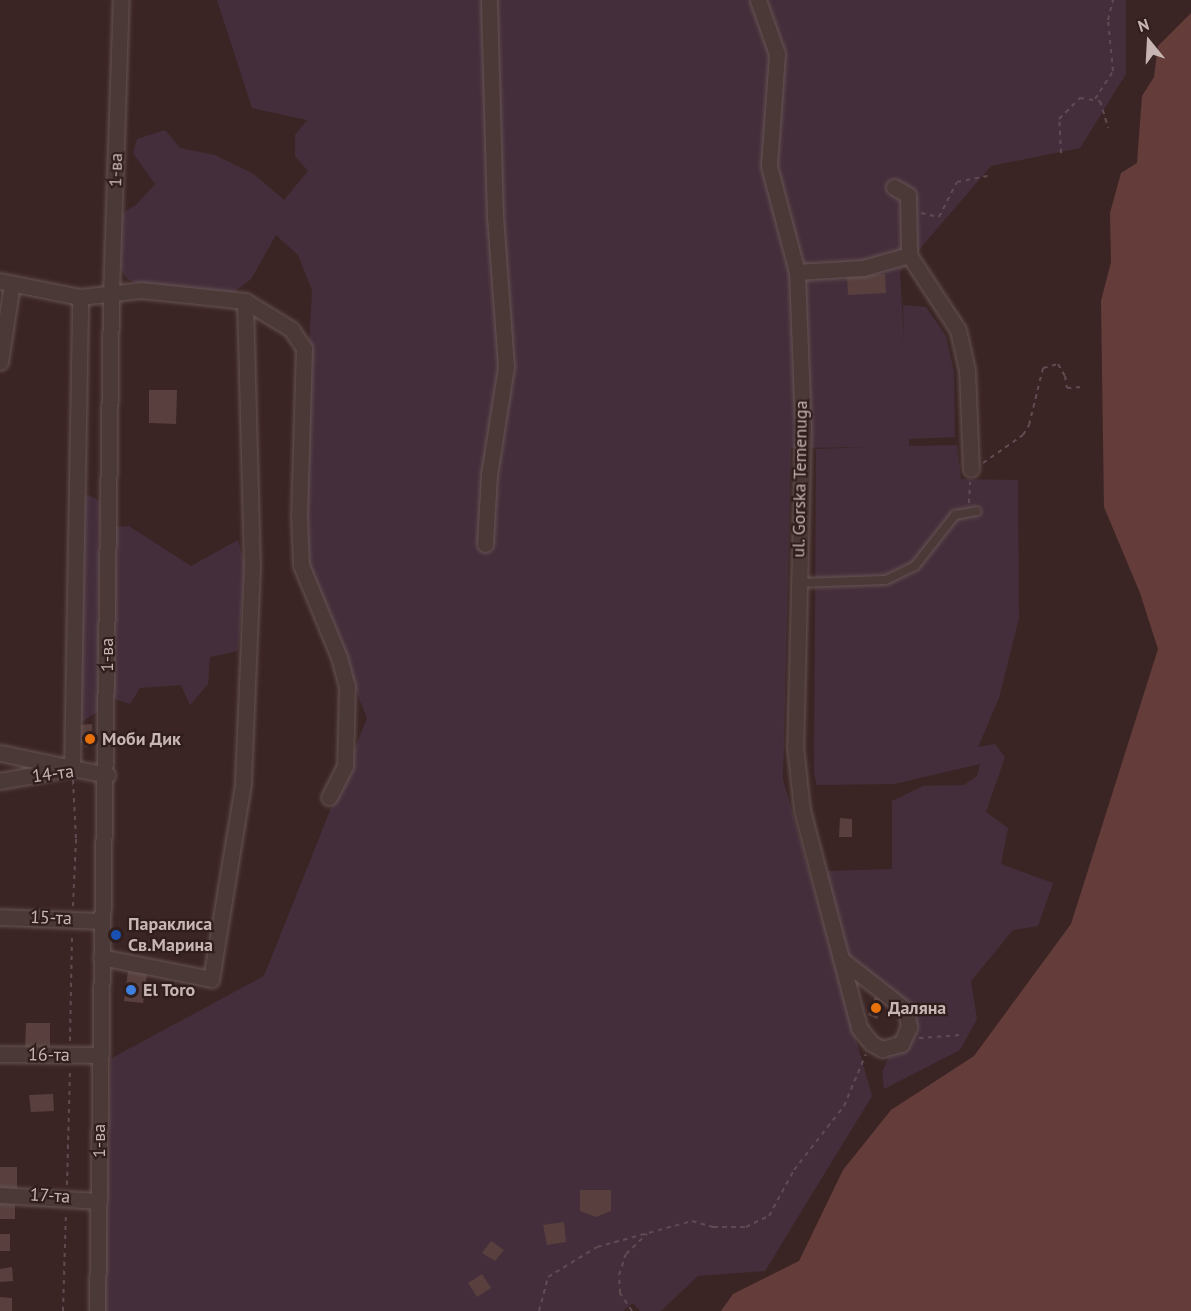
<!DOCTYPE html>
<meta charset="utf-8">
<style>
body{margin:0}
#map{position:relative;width:1191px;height:1311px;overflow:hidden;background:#3b2524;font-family:"PT Sans",sans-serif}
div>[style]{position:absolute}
.green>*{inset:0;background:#452e3b}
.water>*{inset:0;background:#643d3a}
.building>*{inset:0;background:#59403e}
.path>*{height:2px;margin-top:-1px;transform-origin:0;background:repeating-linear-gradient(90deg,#604b53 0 4.5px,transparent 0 9px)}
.roads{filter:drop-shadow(0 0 2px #665453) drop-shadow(0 0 2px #665453)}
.service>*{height:8px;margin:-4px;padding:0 4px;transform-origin:4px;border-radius:4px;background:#4b3938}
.minor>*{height:15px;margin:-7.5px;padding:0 7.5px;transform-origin:7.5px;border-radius:7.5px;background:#4b3938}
.dots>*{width:16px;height:16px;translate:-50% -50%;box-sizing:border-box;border:3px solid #301e1d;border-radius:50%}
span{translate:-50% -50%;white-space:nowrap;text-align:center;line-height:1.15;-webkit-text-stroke:4.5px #301e1d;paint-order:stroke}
.street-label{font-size:18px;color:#c7b5b3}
.poi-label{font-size:18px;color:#c7b5b3;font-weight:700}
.left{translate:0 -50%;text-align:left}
.north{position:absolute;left:1119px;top:12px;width:60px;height:60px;-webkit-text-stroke:4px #301e1d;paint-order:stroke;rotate:342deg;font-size:16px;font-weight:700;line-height:24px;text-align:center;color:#c7b5b3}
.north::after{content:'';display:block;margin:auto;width:21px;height:27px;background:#c7b5b3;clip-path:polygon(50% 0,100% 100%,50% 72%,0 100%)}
</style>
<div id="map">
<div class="green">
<i style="clip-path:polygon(217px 0,1126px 0,1126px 74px,1080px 148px,991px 166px,900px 272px,904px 344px,903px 305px,926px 307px,946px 336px,954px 372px,955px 437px,909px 439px,909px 446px,957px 445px,961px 479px,1018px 480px,1019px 618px,999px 698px,978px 747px,995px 744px,1005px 757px,986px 812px,1008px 828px,1001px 864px,1053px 883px,1038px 926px,1013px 930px,971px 981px,977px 1019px,960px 1050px,884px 1089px,882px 1072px,891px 1053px,904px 1049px,917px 1030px,913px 1008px,846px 954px,826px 871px,892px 869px,892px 801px,923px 786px,964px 785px,977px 776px,980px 764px,894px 784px,817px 785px,814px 774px,816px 449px,872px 447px,791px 448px,783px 779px,872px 1096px,765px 1271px,698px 1276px,661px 1311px,640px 1311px,633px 1303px,623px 1311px,105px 1311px,110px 1059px,264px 976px,367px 718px,304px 563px,303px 461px,312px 290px,298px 255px,276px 235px,251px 279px,229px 296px,143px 286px,127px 279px,121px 270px,120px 214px,136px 205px,155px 184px,133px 153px,137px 139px,165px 130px,180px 148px,215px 155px,254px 174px,284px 200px,308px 171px,295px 156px,295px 135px,307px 120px,252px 108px)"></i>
<i style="clip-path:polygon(87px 494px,100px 501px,98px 712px,79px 723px,82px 504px)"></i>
<i style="clip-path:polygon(129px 526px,191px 566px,238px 540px,245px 566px,238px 651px,210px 657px,208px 684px,190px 705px,181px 685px,140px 688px,130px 704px,114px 699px,116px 527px)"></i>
</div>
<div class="water">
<i style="clip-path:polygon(1191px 13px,1191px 1311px,721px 1311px,733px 1294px,799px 1261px,843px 1170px,891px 1110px,974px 1056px,1071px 924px,1158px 649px,1140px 593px,1104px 507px,1101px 301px,1111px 262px,1110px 213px,1121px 173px,1137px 163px,1142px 96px,1154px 77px,1158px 46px)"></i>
</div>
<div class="building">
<i style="clip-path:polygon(885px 274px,886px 293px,848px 295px,847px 276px)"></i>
<i style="clip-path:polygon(149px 390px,177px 390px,176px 424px,149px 423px)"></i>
<i style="clip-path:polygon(92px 724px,93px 747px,85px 747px,85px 743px,79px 743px,79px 725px)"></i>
<i style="clip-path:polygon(840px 818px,852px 819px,852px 837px,839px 837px)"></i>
<i style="clip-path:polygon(128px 971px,147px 974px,143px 1003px,124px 1001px)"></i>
<i style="clip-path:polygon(875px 997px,885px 1001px,877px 1019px,868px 1015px)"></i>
<i style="clip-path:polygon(26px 1023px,50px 1023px,50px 1051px,25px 1051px)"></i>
<i style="clip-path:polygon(53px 1094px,54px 1111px,31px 1112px,29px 1095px)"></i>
<i style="clip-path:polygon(0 1167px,17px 1167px,17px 1189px,0 1189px)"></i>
<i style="clip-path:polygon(580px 1190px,611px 1190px,611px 1211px,596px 1217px,580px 1211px)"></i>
<i style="clip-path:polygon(0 1203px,15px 1204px,15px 1219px,0 1219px)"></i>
<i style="clip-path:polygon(564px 1222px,566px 1242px,547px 1245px,543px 1225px)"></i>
<i style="clip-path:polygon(0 1234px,10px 1234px,10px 1251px,0 1251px)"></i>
<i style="clip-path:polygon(491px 1241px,504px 1250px,495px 1261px,482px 1253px)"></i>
<i style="clip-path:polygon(12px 1267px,13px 1281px,0 1282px,0 1269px)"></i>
<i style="clip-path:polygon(482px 1274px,491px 1288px,477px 1297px,468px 1283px)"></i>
<i style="clip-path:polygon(0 1297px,12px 1298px,12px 1311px,0 1311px)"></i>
</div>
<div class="path">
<i style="left:1095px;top:99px;width:33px;rotate:-57deg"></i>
<i style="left:1113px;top:71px;width:51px;rotate:-95.6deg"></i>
<i style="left:1108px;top:20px;width:21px;rotate:-76deg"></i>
<i style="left:1061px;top:153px;width:34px;rotate:-93deg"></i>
<i style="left:1059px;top:119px;width:30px;rotate:-45deg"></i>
<i style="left:1080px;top:98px;width:20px;rotate:9deg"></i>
<i style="left:1100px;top:101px;width:28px;rotate:73deg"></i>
<i style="left:921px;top:213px;width:18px;rotate:13deg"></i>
<i style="left:939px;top:217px;width:39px;rotate:-63deg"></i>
<i style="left:957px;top:182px;width:31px;rotate:-11deg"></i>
<i style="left:983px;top:463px;width:49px;rotate:-35deg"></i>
<i style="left:1023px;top:435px;width:12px;rotate:-59deg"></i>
<i style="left:1029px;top:425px;width:59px;rotate:-76.2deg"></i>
<i style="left:1043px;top:368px;width:16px;rotate:-15deg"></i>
<i style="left:1058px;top:364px;width:14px;rotate:60deg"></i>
<i style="left:1065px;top:376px;width:12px;rotate:81deg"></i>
<i style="left:1067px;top:388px;width:15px;rotate:-4deg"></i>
<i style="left:969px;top:503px;width:21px;rotate:-87deg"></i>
<i style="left:73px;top:780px;width:59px;rotate:87.1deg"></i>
<i style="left:76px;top:839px;width:67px;rotate:92.6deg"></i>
<i style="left:919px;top:1038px;width:42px;rotate:-4.1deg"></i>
<i style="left:70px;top:1041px;width:108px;rotate:-88.9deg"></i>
<i style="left:67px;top:1185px;width:117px;rotate:-88.5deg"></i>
<i style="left:63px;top:1311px;width:99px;rotate:-88.3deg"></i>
<i style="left:539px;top:1311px;width:35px;rotate:-75deg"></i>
<i style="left:548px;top:1277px;width:57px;rotate:-31.5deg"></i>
<i style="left:597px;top:1247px;width:98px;rotate:-15.3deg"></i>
<i style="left:692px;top:1221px;width:22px;rotate:16deg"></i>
<i style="left:713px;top:1227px;width:33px"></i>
<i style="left:746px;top:1227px;width:25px;rotate:-26deg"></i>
<i style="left:769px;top:1216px;width:52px;rotate:-61.5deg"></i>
<i style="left:794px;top:1170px;width:81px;rotate:-52deg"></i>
<i style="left:844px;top:1106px;width:56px;rotate:-67.1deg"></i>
<i style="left:632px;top:1311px;width:22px;rotate:-124deg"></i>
<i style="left:620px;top:1293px;width:18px;rotate:-93deg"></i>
<i style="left:619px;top:1275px;width:22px;rotate:-72deg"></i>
<i style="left:626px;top:1254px;width:29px;rotate:-44deg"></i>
</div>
<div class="roads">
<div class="service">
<i style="left:799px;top:583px;width:87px;rotate:-2deg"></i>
<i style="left:886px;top:580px;width:32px;rotate:-26deg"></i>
<i style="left:915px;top:566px;width:65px;rotate:-51.9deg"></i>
<i style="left:955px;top:515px;width:22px;rotate:-10deg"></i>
</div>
<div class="minor">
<i style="left:758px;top:0;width:57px;rotate:70.6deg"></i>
<i style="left:777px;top:54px;width:112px;rotate:94.1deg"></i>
<i style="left:769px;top:166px;width:110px;rotate:75.2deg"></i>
<i style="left:797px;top:272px;width:155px;rotate:87.8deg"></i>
<i style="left:803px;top:427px;width:319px;rotate:91.4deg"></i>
<i style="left:795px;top:746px;width:64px;rotate:83.8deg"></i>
<i style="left:802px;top:810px;width:225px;rotate:75.3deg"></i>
<i style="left:859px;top:1028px;width:19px;rotate:51deg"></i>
<i style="left:871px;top:1043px;width:13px;rotate:29deg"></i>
<i style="left:882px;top:1049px;width:20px;rotate:-15deg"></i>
<i style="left:901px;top:1044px;width:19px;rotate:-65deg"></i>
<i style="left:909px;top:1027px;width:17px;rotate:-100deg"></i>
<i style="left:906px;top:1010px;width:83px;rotate:-141.9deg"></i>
<i style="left:894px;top:187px;width:16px;rotate:30deg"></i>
<i style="left:908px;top:195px;width:60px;rotate:89deg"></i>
<i style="left:909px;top:255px;width:90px;rotate:56.8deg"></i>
<i style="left:958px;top:330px;width:41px;rotate:77.3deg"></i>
<i style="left:967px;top:370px;width:99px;rotate:87.7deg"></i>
<i style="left:797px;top:272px;width:66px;rotate:-3.5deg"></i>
<i style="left:863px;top:268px;width:48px;rotate:-15.8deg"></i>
<i style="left:0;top:281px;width:82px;rotate:11.3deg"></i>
<i style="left:80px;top:297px;width:61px;rotate:-6.5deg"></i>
<i style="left:141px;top:290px;width:105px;rotate:6deg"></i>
<i style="left:245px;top:301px;width:265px;rotate:88.5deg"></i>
<i style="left:252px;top:566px;width:218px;rotate:92.4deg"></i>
<i style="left:243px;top:784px;width:198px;rotate:99.3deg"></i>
<i style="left:211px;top:979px;width:112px;rotate:-168.7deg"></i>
<i style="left:245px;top:301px;width:54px;rotate:31.3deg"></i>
<i style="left:291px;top:329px;width:23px;rotate:56deg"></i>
<i style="left:304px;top:348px;width:166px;rotate:91.7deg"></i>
<i style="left:299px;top:514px;width:51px;rotate:87.8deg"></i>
<i style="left:301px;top:565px;width:100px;rotate:67.6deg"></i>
<i style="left:339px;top:657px;width:30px;rotate:75deg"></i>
<i style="left:347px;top:686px;width:80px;rotate:91.4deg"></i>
<i style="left:345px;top:766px;width:35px;rotate:117deg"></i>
<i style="left:0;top:362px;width:79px;rotate:-81.3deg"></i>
<i style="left:485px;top:544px;width:69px;rotate:-86.7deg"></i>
<i style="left:489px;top:475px;width:110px;rotate:-81.1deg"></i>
<i style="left:506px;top:366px;width:149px;rotate:-94.2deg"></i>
<i style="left:495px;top:217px;width:217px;rotate:-91.6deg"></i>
<i style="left:0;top:753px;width:74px;rotate:11.8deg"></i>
<i style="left:72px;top:768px;width:471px;rotate:-89deg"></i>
<i style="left:0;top:781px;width:73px;rotate:-10.2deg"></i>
<i style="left:72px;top:768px;width:36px;rotate:11deg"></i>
<i style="left:0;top:917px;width:101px;rotate:2.3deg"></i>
<i style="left:0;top:1054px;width:98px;rotate:0.6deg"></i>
<i style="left:0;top:1195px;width:99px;rotate:3.5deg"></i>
<i style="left:97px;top:1311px;width:1017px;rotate:-89.21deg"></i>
<i style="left:111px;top:294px;width:294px;rotate:-88.1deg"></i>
</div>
</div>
<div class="dots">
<i style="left:90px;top:739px;background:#e8710a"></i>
<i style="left:116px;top:935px;background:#1a4fb4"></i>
<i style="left:131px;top:990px;background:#3f7fe0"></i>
<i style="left:876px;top:1008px;background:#e8710a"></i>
</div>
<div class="street-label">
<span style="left:116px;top:170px;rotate:-88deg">1-ва</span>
<span style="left:800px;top:479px;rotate:-89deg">ul. Gorska Temenuga</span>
<span style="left:107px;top:655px;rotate:-90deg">1-ва</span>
<span style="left:53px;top:774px;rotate:-8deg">14-та</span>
<span style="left:51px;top:918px;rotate:2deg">15-та</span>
<span style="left:49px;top:1055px;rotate:1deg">16-та</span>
<span style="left:99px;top:1141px;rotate:-90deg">1-ва</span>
<span style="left:50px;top:1196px;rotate:3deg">17-та</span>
</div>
<div class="poi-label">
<span class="left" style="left:102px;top:739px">Моби Дик</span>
<span class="left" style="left:128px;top:935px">Параклиса<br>Св.Марина</span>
<span class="left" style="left:143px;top:990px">El Toro</span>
<span class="left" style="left:888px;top:1008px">Даляна</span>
</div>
<div class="north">N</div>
</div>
